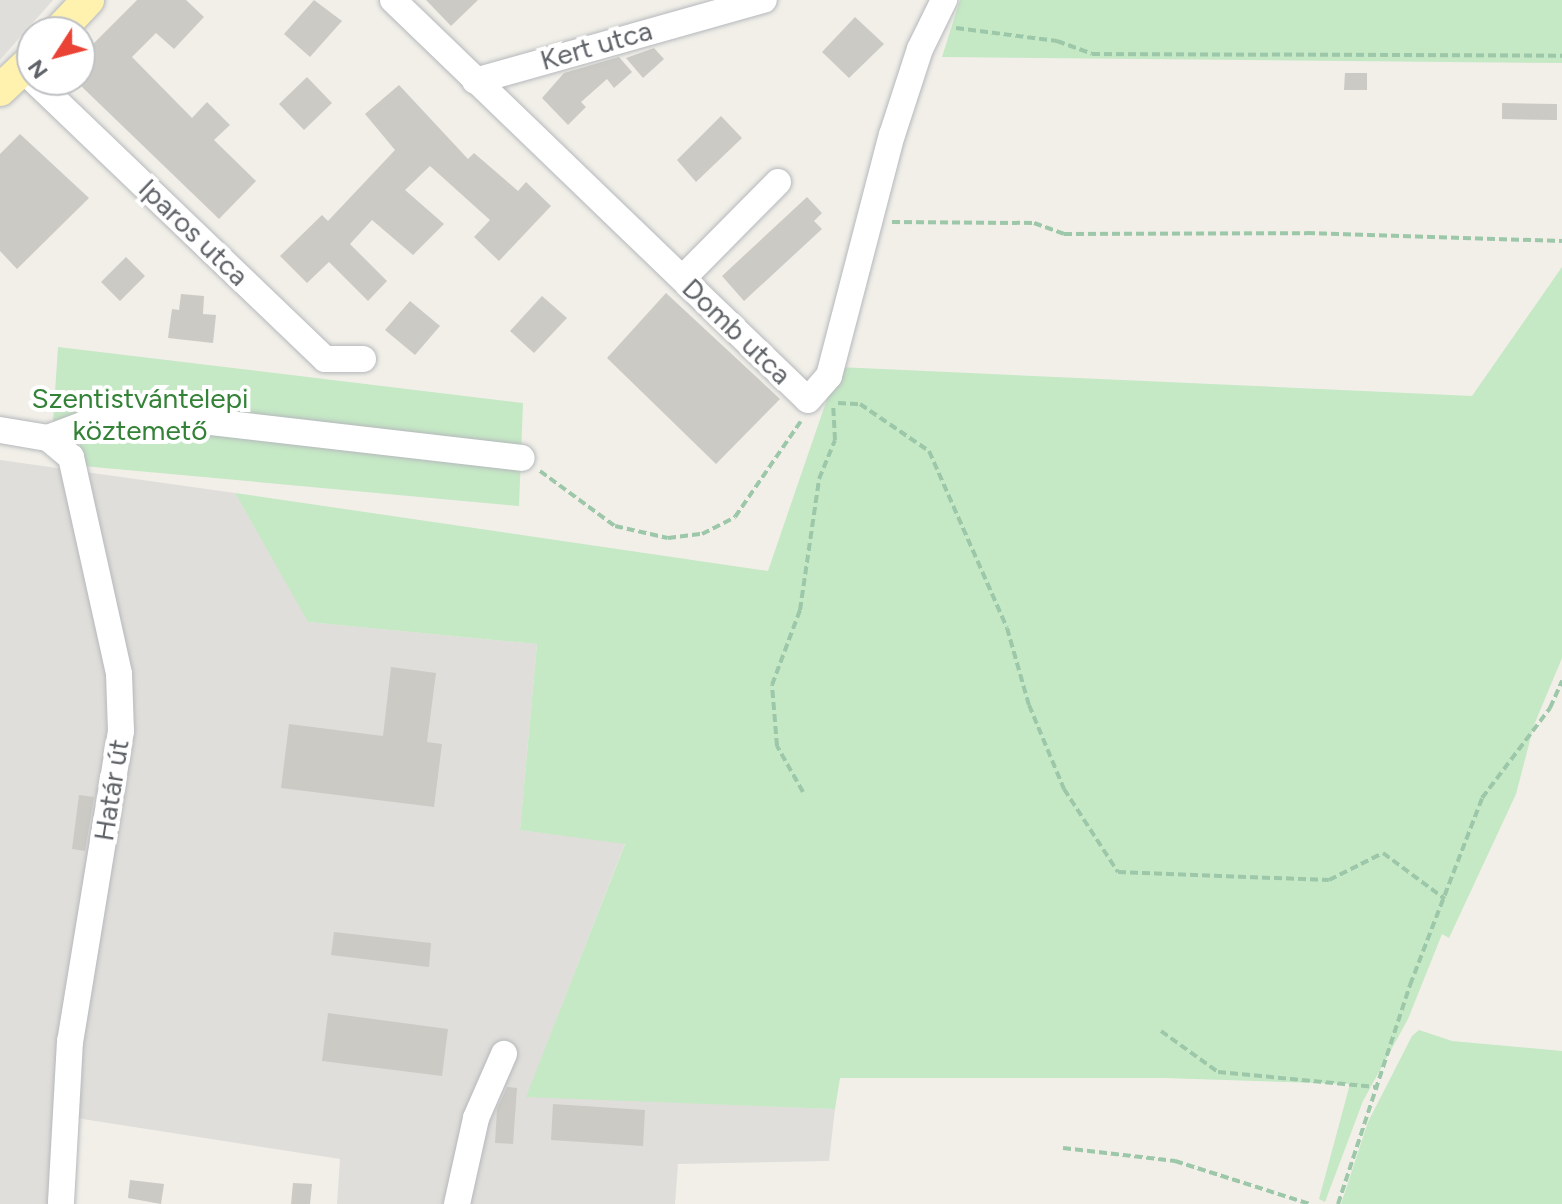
<!DOCTYPE html>
<meta charset="utf-8">
<style>
body{margin:0}
#map{position:relative;width:1562px;height:1204px;overflow:hidden;background:#f1efe8;font-family:Figtree,sans-serif}
div>[style]{position:absolute}
.industrial>*{inset:0;background:#e0deda}
.green>*{inset:0;background:#c5e8c5}
.building>*{inset:0;background:#cccac5}
.path>*{height:4px;margin-top:-2px;transform-origin:0;background:repeating-linear-gradient(90deg,#9cc7a9 0 8px,transparent 0 12px)}
.roads{filter:drop-shadow(0 0 2px #b5b8bc) drop-shadow(0 0 2px #b5b8bc)}
.minor>*{height:26px;margin:-13px;padding:0 13px;transform-origin:13px;border-radius:13px;background:#fff}
.major>*{height:32px;margin:-16px;padding:0 16px;transform-origin:16px;border-radius:16px;background:#fff2af}
span{translate:-50% -50%;white-space:nowrap;text-align:center;line-height:1.15;-webkit-text-stroke:8px #fff;paint-order:stroke}
.street-label{font-size:28px;color:#5f6368}
.park-label{font-size:28px;color:#348238}
.north{position:absolute;left:16px;top:16px;width:80px;height:80px;box-sizing:border-box;background:#fff;border:2px solid #bfc1c3;border-radius:50%;rotate:234deg;font-size:22px;font-weight:700;line-height:32px;text-align:center;color:#5f6368}
.north::after{content:'';display:block;margin:auto;width:28px;height:36px;background:#ea4335;clip-path:polygon(50% 0,100% 100%,50% 72%,0 100%)}
</style>
<div id="map">
<div class="industrial">
<i style="clip-path:polygon(0 0,53px 0,0 60px)"></i>
<i style="clip-path:polygon(0 460px,235px 493px,309px 622px,537px 644px,520px 830px,625px 843px,527px 1096px,835px 1109px,829px 1161px,678px 1164px,675px 1204px,337px 1204px,340px 1159px,57px 1115px,52px 1204px,0 1204px)"></i>
</div>
<div class="green">
<i style="clip-path:polygon(960px 0,1562px 0,1562px 63px,942px 57px)"></i>
<i style="clip-path:polygon(1562px 267px,1562px 658px,1534px 725px,1516px 794px,1449px 938px,1442px 934px,1408px 1019px,1363px 1101px,1325px 1202px,1319px 1199px,1350px 1084px,1164px 1078px,840px 1078px,835px 1109px,526px 1097px,625px 844px,520px 830px,537px 644px,308px 622px,235px 493px,768px 571px,838px 367px,1472px 396px)"></i>
<i style="clip-path:polygon(58px 347px,523px 403px,519px 506px,83px 466px,77px 426px,53px 423px)"></i>
<i style="clip-path:polygon(1419px 1030px,1452px 1041px,1562px 1051px,1562px 1204px,1341px 1204px,1368px 1122px,1412px 1036px)"></i>
</div>
<div class="building">
<i style="clip-path:polygon(137px 0,186px 0,204px 17px,174px 49px,156px 33px,132px 57px,192px 118px,207px 102px,230px 125px,214px 140px,256px 181px,219px 219px,80px 85px,80px 57px)"></i>
<i style="clip-path:polygon(314px 0,342px 21px,310px 57px,284px 34px)"></i>
<i style="clip-path:polygon(426px 0,478px 0,451px 26px)"></i>
<i style="clip-path:polygon(855px 17px,884px 44px,849px 78px,822px 52px)"></i>
<i style="clip-path:polygon(654px 48px,664px 59px,643px 78px,626px 58px)"></i>
<i style="clip-path:polygon(619px 57px,632px 72px,614px 88px,607px 79px,581px 102px,586px 107px,568px 125px,542px 98px,564px 73px)"></i>
<i style="clip-path:polygon(1345px 73px,1367px 73px,1367px 90px,1344px 90px)"></i>
<i style="clip-path:polygon(307px 77px,332px 103px,304px 130px,279px 104px)"></i>
<i style="clip-path:polygon(399px 85px,468px 159px,474px 153px,518px 191px,526px 182px,551px 206px,499px 261px,474px 237px,490px 220px,430px 166px,405px 190px,444px 224px,413px 255px,372px 220px,350px 244px,387px 281px,368px 301px,329px 262px,307px 283px,280px 256px,322px 215px,328px 221px,395px 150px,365px 114px)"></i>
<i style="clip-path:polygon(1502px 103px,1557px 104px,1557px 120px,1502px 119px)"></i>
<i style="clip-path:polygon(721px 116px,742px 138px,696px 182px,677px 160px)"></i>
<i style="clip-path:polygon(20px 134px,89px 198px,17px 269px,0 251px,0 154px)"></i>
<i style="clip-path:polygon(807px 197px,822px 213px,814px 221px,822px 229px,744px 301px,722px 276px)"></i>
<i style="clip-path:polygon(126px 257px,145px 276px,120px 301px,101px 282px)"></i>
<i style="clip-path:polygon(666px 293px,780px 399px,716px 464px,607px 358px)"></i>
<i style="clip-path:polygon(181px 294px,204px 296px,203px 314px,216px 315px,213px 343px,168px 338px,172px 309px,179px 310px)"></i>
<i style="clip-path:polygon(542px 296px,567px 318px,534px 353px,510px 331px)"></i>
<i style="clip-path:polygon(410px 301px,440px 326px,415px 355px,385px 330px)"></i>
<i style="clip-path:polygon(391px 667px,436px 673px,427px 742px,442px 744px,434px 807px,281px 788px,289px 724px,383px 736px)"></i>
<i style="clip-path:polygon(79px 795px,94px 797px,85px 851px,72px 849px)"></i>
<i style="clip-path:polygon(334px 932px,431px 943px,429px 967px,331px 955px)"></i>
<i style="clip-path:polygon(328px 1013px,448px 1029px,442px 1076px,322px 1061px)"></i>
<i style="clip-path:polygon(507px 1087px,517px 1088px,513px 1144px,495px 1143px,497px 1109px)"></i>
<i style="clip-path:polygon(553px 1104px,645px 1110px,643px 1146px,551px 1140px)"></i>
<i style="clip-path:polygon(130px 1180px,164px 1184px,161px 1204px,128px 1198px)"></i>
<i style="clip-path:polygon(293px 1183px,312px 1184px,310px 1204px,291px 1204px)"></i>
</div>
<div class="path">
<i style="left:956px;top:28px;width:102px;rotate:7.3deg"></i>
<i style="left:1057px;top:41px;width:37px;rotate:20deg"></i>
<i style="left:1092px;top:54px;width:470px;rotate:0.2deg"></i>
<i style="left:892px;top:222px;width:142px;rotate:0.4deg"></i>
<i style="left:1034px;top:223px;width:32px;rotate:20deg"></i>
<i style="left:1064px;top:234px;width:243px;rotate:-0.2deg"></i>
<i style="left:1307px;top:233px;width:255px;rotate:1.8deg"></i>
<i style="left:838px;top:403px;width:22px;rotate:3deg"></i>
<i style="left:860px;top:404px;width:83px;rotate:34.3deg"></i>
<i style="left:929px;top:451px;width:193px;rotate:66.2deg"></i>
<i style="left:1007px;top:628px;width:80px;rotate:74.1deg"></i>
<i style="left:1029px;top:705px;width:91px;rotate:67.4deg"></i>
<i style="left:1064px;top:789px;width:99px;rotate:57deg"></i>
<i style="left:1118px;top:872px;width:211px;rotate:2.2deg"></i>
<i style="left:1329px;top:880px;width:60px;rotate:-26.6deg"></i>
<i style="left:1383px;top:853px;width:77px;rotate:36.6deg"></i>
<i style="left:540px;top:471px;width:93px;rotate:36.3deg"></i>
<i style="left:615px;top:526px;width:54px;rotate:12.8deg"></i>
<i style="left:668px;top:538px;width:34px;rotate:-7deg"></i>
<i style="left:702px;top:534px;width:37px;rotate:-27deg"></i>
<i style="left:735px;top:517px;width:116px;rotate:-55.5deg"></i>
<i style="left:803px;top:792px;width:53px;rotate:-119.5deg"></i>
<i style="left:777px;top:746px;width:61px;rotate:-94.7deg"></i>
<i style="left:772px;top:685px;width:80px;rotate:-69.5deg"></i>
<i style="left:800px;top:610px;width:132px;rotate:-81.7deg"></i>
<i style="left:819px;top:479px;width:42px;rotate:-67.7deg"></i>
<i style="left:835px;top:440px;width:35px;rotate:-93deg"></i>
<i style="left:1161px;top:1031px;width:70px;rotate:35.7deg"></i>
<i style="left:1218px;top:1072px;width:161px;rotate:5.4deg"></i>
<i style="left:1063px;top:1148px;width:113px;rotate:6.6deg"></i>
<i style="left:1175px;top:1161px;width:142px;rotate:17.7deg"></i>
<i style="left:1338px;top:1204px;width:231px;rotate:-71.8deg"></i>
<i style="left:1410px;top:985px;width:200px;rotate:-68.9deg"></i>
<i style="left:1482px;top:798px;width:113px;rotate:-52.9deg"></i>
<i style="left:1550px;top:708px;width:30px;rotate:-66deg"></i>
</div>
<div class="roads">
<div class="minor">
<i style="left:393px;top:0;width:576px;rotate:43.95deg"></i>
<i style="left:808px;top:400px;width:32px;rotate:-49deg"></i>
<i style="left:829px;top:376px;width:249px;rotate:-75.4deg"></i>
<i style="left:892px;top:135px;width:90px;rotate:-72deg"></i>
<i style="left:920px;top:49px;width:55px;rotate:-63.9deg"></i>
<i style="left:34px;top:80px;width:403px;rotate:43.8deg"></i>
<i style="left:325px;top:359px;width:38px"></i>
<i style="left:475px;top:81px;width:300px;rotate:-15.7deg"></i>
<i style="left:683px;top:278px;width:135px;rotate:-45.3deg"></i>
<i style="left:0;top:430px;width:49px;rotate:9.5deg"></i>
<i style="left:48px;top:438px;width:30px;rotate:40deg"></i>
<i style="left:71px;top:457px;width:222px;rotate:77.5deg"></i>
<i style="left:119px;top:674px;width:57px;rotate:88deg"></i>
<i style="left:121px;top:731px;width:314px;rotate:99.3deg"></i>
<i style="left:70px;top:1041px;width:163px;rotate:93.2deg"></i>
<i style="left:48px;top:438px;width:39px;rotate:-21deg"></i>
<i style="left:84px;top:424px;width:75px;rotate:-6.1deg"></i>
<i style="left:159px;top:416px;width:365px;rotate:6.6deg"></i>
<i style="left:457px;top:1204px;width:88px;rotate:-77.5deg"></i>
<i style="left:476px;top:1118px;width:70px;rotate:-66.4deg"></i>
</div>
<div class="major">
<i style="left:58px;top:32px;width:44px;rotate:-46.8deg"></i>
<i style="left:0;top:90px;width:44px;rotate:-43.2deg"></i>
</div>
</div>
<div class="street-label">
<span style="left:596px;top:45px;rotate:-16deg">Kert utca</span>
<span style="left:194px;top:232px;rotate:44deg">Iparos utca</span>
<span style="left:737px;top:331px;rotate:44deg">Domb utca</span>
<span style="left:111px;top:790px;rotate:-81deg">Határ út</span>
</div>
<div class="park-label">
<span style="left:140px;top:414px">Szentistvántelepi<br>köztemető</span>
</div>
<div class="north">N</div>
</div>
